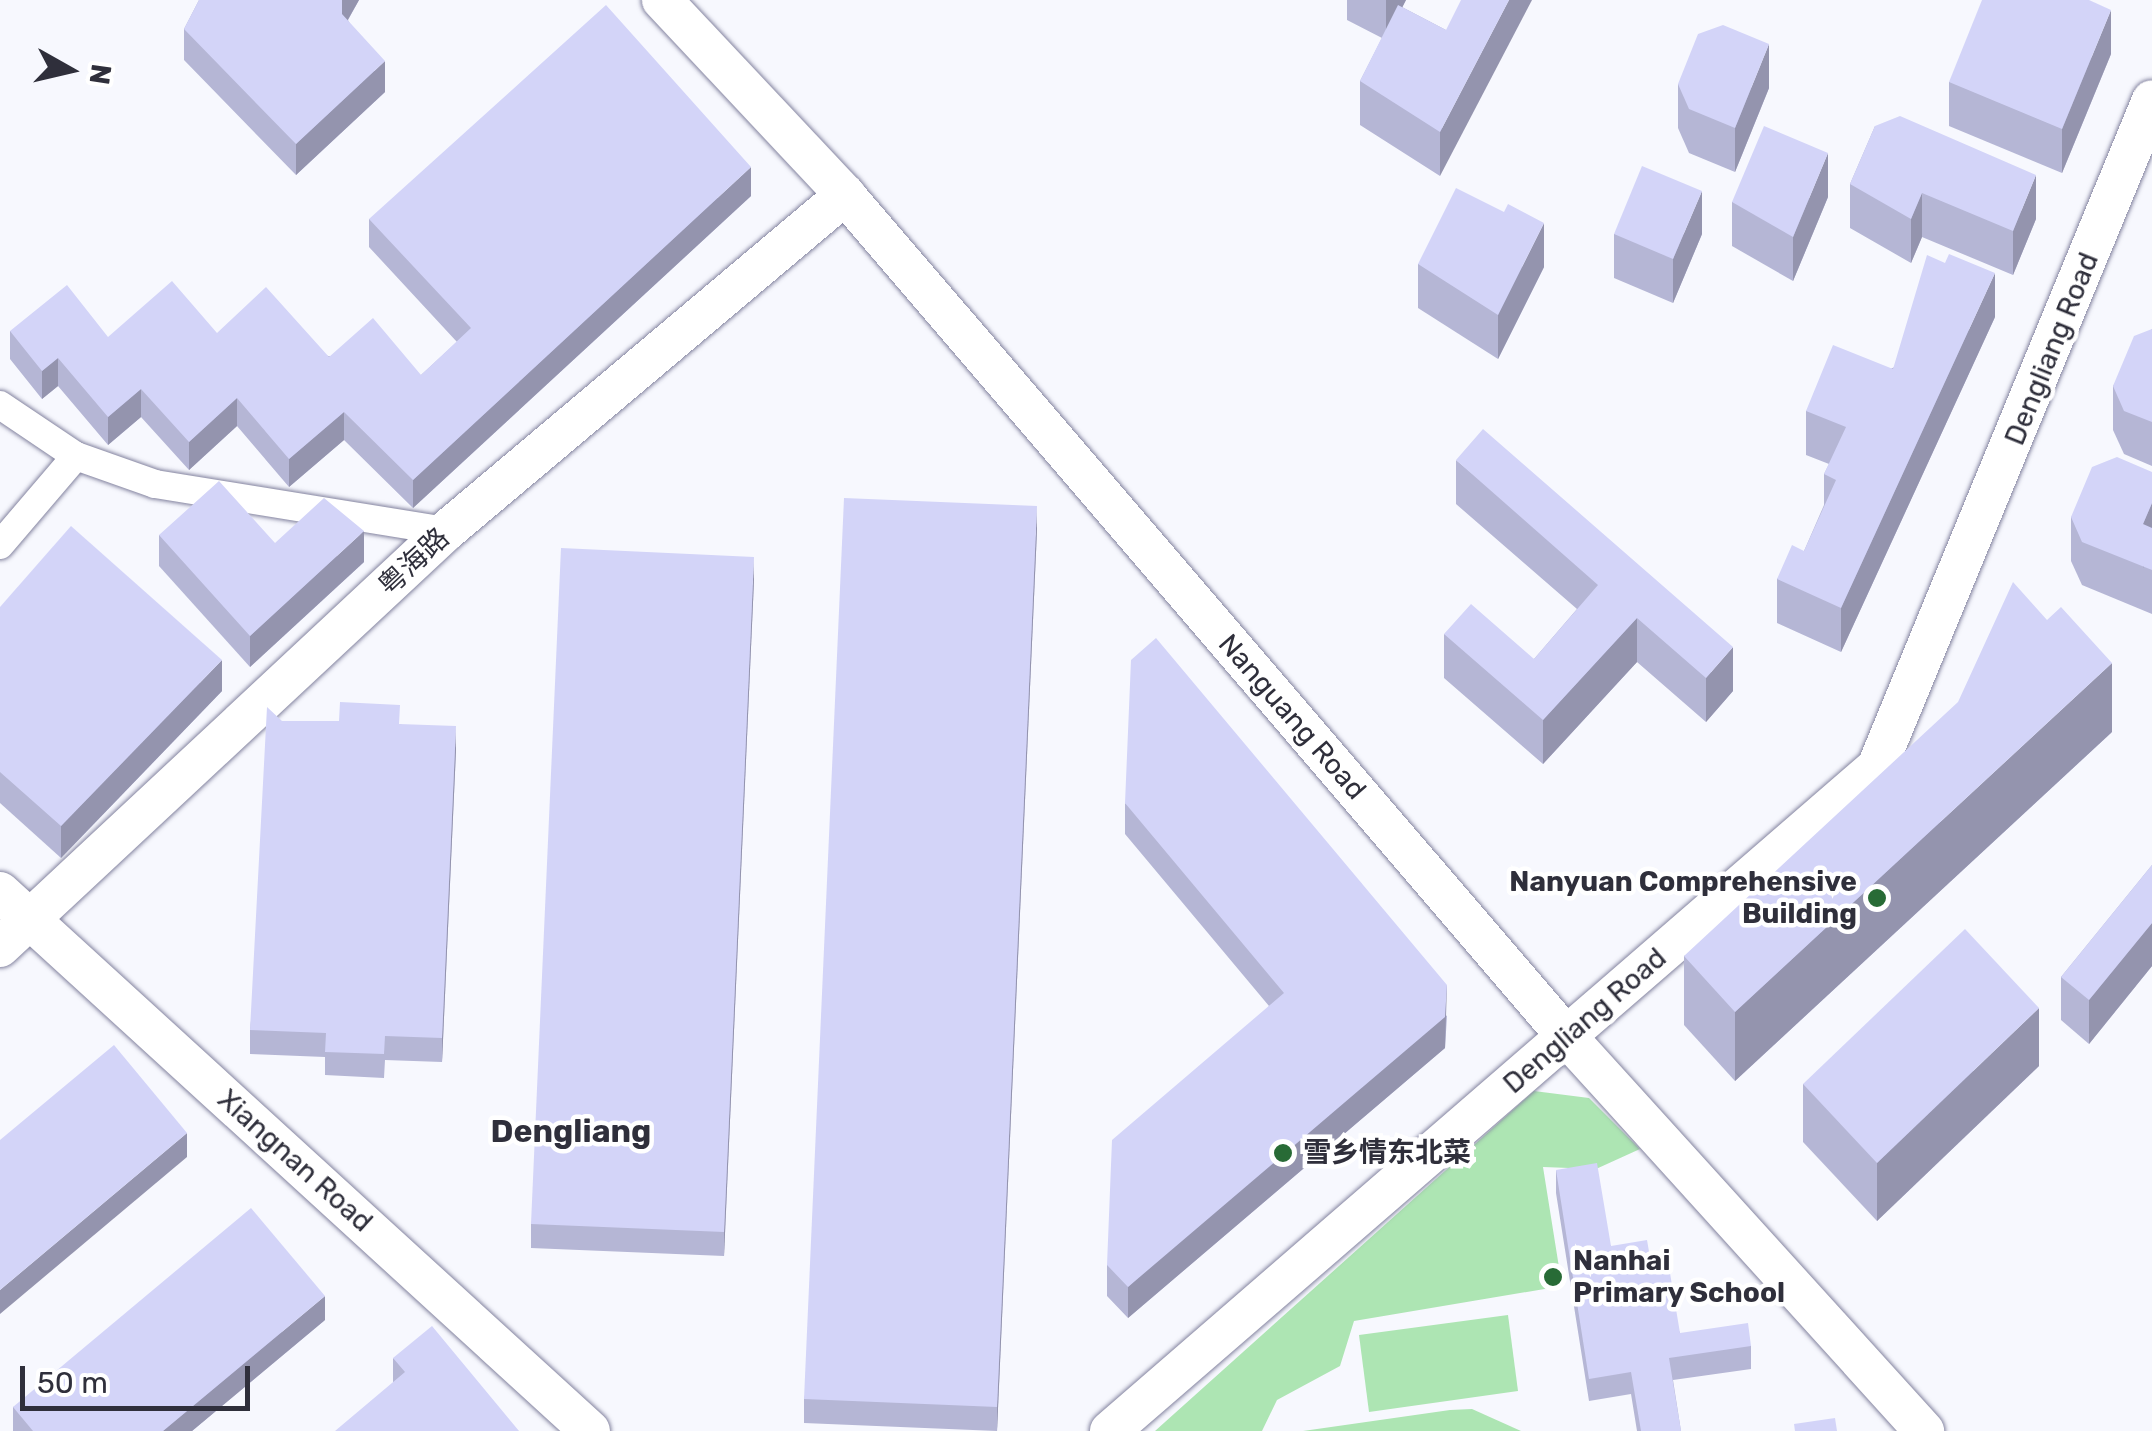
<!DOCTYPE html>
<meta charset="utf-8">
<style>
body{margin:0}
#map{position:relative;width:2152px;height:1431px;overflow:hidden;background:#f7f8fe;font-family:Rubik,"Noto Sans SC",sans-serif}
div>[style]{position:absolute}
.green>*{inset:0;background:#ade5b3}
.roads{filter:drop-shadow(0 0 2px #83839f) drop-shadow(0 0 2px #83839f)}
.street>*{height:28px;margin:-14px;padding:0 14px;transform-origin:14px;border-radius:14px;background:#fff}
.secondary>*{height:40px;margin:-20px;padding:0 20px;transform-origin:20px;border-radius:20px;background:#fff}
.wall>*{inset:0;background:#b5b6d5}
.shaded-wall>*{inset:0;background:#9494ae}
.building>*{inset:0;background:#d3d4f8}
.dots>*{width:28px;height:28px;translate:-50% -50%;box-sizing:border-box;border:5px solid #fff;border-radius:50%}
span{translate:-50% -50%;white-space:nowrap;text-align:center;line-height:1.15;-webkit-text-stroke:9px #fff;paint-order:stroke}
.street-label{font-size:28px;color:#2f2f3b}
.poi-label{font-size:28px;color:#2f2f3b;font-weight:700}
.right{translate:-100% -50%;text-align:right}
.left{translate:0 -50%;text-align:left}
.quarter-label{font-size:32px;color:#2f2f3b;font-weight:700}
.north{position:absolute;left:20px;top:20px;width:100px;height:100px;-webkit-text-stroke:8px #fff;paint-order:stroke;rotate:98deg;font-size:28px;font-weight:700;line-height:40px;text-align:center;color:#2f2f3b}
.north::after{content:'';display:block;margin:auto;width:35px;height:45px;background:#2f2f3b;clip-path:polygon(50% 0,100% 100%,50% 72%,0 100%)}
.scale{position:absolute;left:20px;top:1366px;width:230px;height:45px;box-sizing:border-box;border:5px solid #2f2f3b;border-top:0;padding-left:12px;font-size:30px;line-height:35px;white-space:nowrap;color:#2f2f3b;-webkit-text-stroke:8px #fff;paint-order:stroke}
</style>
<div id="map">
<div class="green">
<i style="clip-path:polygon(1534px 1091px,1589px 1098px,1640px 1149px,1596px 1169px,1543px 1167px,1562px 1286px,1354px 1321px,1340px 1366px,1277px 1400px,1262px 1431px,1155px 1431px)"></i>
<i style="clip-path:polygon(1508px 1315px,1518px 1391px,1369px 1412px,1359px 1335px)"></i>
<i style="clip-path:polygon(1472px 1409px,1521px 1431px,1303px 1431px,1450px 1410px)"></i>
</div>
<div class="roads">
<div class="street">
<i style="left:0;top:405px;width:92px;rotate:33.9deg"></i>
<i style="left:76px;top:456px;width:84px;rotate:19.5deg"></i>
<i style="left:155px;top:484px;width:295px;rotate:9.2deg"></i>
<i style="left:0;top:545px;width:117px;rotate:-49.5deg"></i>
</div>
<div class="secondary">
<i style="left:662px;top:0;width:267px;rotate:46.8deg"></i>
<i style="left:845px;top:195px;width:1109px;rotate:49.39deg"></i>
<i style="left:1567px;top:1037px;width:532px;rotate:47.82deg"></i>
<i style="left:0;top:892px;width:799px;rotate:42.41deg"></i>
<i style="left:0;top:947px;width:610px;rotate:-43.01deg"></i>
<i style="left:446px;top:531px;width:522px;rotate:-40.1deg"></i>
<i style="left:1110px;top:1431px;width:1014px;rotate:-40.88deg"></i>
<i style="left:1877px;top:767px;width:721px;rotate:-67.59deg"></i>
</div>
</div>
<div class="wall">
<i style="clip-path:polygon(199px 0,359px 0,348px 20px,385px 92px,296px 175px,184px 60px,184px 29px)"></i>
<i style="clip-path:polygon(1347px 0,1406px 0,1402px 7px,1446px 30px,1440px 176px,1360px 125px,1360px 81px,1382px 38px,1347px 20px)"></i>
<i style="clip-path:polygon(2111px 54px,2062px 173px,1949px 126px,1949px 82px)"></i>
<i style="clip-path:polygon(1678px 84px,1769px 88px,1735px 172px,1689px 153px,1678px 128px)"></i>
<i style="clip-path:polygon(1875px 126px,2036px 219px,2013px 275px,1922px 237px,1911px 263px,1850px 228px,1850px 184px)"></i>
<i style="clip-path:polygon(751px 196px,413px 508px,344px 440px,289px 487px,237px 426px,189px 470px,141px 417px,108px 445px,58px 386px,42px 399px,10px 359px,10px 331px,108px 337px,217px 333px,421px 375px,457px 342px,369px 247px,369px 219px)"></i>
<i style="clip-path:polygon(1828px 197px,1793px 281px,1732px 246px,1732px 202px)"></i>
<i style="clip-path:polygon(1614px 234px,1702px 234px,1673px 303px,1614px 278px)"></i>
<i style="clip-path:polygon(1418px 264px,1544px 267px,1498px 359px,1418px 308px)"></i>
<i style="clip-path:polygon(1995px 317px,1841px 652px,1777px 623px,1777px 579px,1804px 551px,1824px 505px,1824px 474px,1829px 464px,1806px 455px,1806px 411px)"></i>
<i style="clip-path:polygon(2152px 329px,2152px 466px,2124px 454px,2113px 430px,2113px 386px)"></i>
<i style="clip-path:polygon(1456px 460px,1733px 691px,1706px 722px,1637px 662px,1543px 764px,1444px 678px,1444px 634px,1534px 659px,1577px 609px,1456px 504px)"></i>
<i style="clip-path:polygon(2152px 472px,2152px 614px,2082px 585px,2071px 561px,2071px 517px)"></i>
<i style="clip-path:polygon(1037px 530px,997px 1431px,804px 1423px,804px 1399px)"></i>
<i style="clip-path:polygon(159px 535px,275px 543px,364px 562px,250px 667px,159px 566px)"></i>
<i style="clip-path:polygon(754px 580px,724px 1256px,531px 1248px,531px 1224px)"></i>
<i style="clip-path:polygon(0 607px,222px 691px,61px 858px,0 803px)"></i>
<i style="clip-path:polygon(282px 721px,400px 724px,456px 750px,442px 1062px,385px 1060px,384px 1078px,325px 1075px,325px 1057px,250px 1054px,250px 1030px)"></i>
<i style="clip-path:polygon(2112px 732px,1735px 1081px,1684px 1025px,1684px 956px)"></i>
<i style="clip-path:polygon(1125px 803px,1447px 1016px,1445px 1048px,1128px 1318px,1107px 1296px,1107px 1265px,1269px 1006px,1125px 834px)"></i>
<i style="clip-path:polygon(2152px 865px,2152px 966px,2089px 1044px,2061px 1020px,2061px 977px)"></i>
<i style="clip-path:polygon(2039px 1066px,1877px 1221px,1803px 1142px,1803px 1084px)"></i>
<i style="clip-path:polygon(1556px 1170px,1611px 1246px,1651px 1263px,1680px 1333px,1751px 1346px,1751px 1369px,1673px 1380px,1681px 1431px,1637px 1431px,1631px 1394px,1589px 1401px,1556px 1193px)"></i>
<i style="clip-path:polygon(325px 1320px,192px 1431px,13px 1431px,13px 1407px)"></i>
<i style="clip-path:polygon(393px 1358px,519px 1431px,393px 1382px)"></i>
</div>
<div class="shaded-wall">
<i style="clip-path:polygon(342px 0,359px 0,342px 30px)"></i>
<i style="clip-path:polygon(1386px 0,1406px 0,1386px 40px)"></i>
<i style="clip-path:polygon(1509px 0,1532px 0,1440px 176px,1440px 132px)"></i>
<i style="clip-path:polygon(2111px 10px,2111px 54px,2062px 173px,2062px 129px)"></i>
<i style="clip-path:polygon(1769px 44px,1769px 88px,1735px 172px,1735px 128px)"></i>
<i style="clip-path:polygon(385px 61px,385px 92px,296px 175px,296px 144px)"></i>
<i style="clip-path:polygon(1828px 153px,1828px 197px,1793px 281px,1793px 237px)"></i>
<i style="clip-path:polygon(751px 167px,751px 196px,413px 508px,413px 480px)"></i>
<i style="clip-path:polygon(2036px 175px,2036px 219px,2013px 275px,2013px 231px)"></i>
<i style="clip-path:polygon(1702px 191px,1702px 234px,1673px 303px,1673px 259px)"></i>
<i style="clip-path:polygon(1922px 193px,1922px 237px,1911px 263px,1911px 219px)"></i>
<i style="clip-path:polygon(1544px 223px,1544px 267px,1498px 359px,1498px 315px)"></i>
<i style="clip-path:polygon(1995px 273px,1995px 317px,1841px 652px,1841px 608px)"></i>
<i style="clip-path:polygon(58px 358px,58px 386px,42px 399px,42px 371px)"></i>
<i style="clip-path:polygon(141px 389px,141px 417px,108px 445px,108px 417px)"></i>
<i style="clip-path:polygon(237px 398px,237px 426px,189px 470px,189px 442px)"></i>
<i style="clip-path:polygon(344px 412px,344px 440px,289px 487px,289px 459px)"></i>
<i style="clip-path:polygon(2152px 503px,2152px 546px,2143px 568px,2143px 524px)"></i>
<i style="clip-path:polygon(1037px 506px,1037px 530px,997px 1431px,997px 1407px)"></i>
<i style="clip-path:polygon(364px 531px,364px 562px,250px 667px,250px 636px)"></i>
<i style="clip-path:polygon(754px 557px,754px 580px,724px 1256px,724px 1232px)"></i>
<i style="clip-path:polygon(1637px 618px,1637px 662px,1543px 764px,1543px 720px)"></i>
<i style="clip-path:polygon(1733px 647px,1733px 691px,1706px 722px,1706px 678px)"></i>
<i style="clip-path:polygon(222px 660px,222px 691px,61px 858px,61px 826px)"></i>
<i style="clip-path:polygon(2112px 663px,2112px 732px,1735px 1081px,1735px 1012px)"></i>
<i style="clip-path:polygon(456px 726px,456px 750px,442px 1062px,442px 1038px)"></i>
<i style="clip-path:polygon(2152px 923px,2152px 966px,2089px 1044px,2089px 1000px)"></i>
<i style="clip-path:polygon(1447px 985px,1445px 1048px,1128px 1318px,1128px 1287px)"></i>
<i style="clip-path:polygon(2039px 1008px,2039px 1066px,1877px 1221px,1877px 1163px)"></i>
<i style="clip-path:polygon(187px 1133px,187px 1157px,0 1314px,0 1290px)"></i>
<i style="clip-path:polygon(325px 1296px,325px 1320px,192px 1431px,163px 1431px)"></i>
</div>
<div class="building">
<i style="clip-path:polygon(199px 0,342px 0,342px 14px,385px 61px,296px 144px,184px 29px)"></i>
<i style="clip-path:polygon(1461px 0,1509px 0,1440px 132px,1360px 81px,1398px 5px,1446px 30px)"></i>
<i style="clip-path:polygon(1982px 0,2089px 0,2111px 10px,2062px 129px,1949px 82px)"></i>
<i style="clip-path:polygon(606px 5px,751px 167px,413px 480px,344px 412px,289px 459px,237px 398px,189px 442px,141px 389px,108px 417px,58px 358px,42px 371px,10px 331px,67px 285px,108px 337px,172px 281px,217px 333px,266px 287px,329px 357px,373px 318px,421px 375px,471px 328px,369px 219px)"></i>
<i style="clip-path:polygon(1723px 25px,1769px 44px,1735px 128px,1689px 109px,1678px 84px,1698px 34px)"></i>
<i style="clip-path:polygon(1900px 116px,2036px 175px,2013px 231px,1922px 193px,1911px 219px,1850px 184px,1875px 126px)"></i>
<i style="clip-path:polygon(1764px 126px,1828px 153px,1793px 237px,1732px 202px)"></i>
<i style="clip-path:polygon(1642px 166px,1702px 191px,1673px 259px,1614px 234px)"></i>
<i style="clip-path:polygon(1456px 188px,1504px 212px,1508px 204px,1544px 223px,1498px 315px,1418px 264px)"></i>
<i style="clip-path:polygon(1949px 254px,1995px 273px,1841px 608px,1777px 579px,1792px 545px,1804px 551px,1836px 480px,1824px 474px,1846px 427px,1806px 411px,1833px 345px,1893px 369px,1927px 255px,1945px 263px)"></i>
<i style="clip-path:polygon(2152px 329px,2152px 422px,2124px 411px,2113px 386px,2134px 336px)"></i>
<i style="clip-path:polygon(1483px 429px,1733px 647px,1706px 678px,1637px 618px,1543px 720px,1444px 634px,1471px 604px,1534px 659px,1598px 585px,1456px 460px)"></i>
<i style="clip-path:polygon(2117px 457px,2152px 472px,2152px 503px,2143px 524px,2152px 528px,2152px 570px,2082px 542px,2071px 517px,2092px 467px)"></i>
<i style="clip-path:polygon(219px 481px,275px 543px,324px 498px,364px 531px,250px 636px,159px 535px)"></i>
<i style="clip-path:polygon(844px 498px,1037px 506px,997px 1407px,804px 1399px)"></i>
<i style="clip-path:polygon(71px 526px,222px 660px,61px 826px,0 772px,0 607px)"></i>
<i style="clip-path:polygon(561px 548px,754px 557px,724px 1232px,531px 1224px)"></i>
<i style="clip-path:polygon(2013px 582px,2047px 620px,2061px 607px,2112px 663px,1735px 1012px,1684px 956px,1958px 702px)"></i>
<i style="clip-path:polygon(1156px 638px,1447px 985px,1445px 1017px,1128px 1287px,1107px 1265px,1112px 1140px,1284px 993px,1125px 803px,1131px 660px)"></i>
<i style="clip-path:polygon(340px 702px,400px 705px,399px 724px,456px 726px,442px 1038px,385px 1036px,384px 1054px,325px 1052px,326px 1033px,250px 1030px,267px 707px,282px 721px,339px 721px)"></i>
<i style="clip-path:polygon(2152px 865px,2152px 923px,2089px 1000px,2061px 977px)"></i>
<i style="clip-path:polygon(1965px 929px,2039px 1008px,1877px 1163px,1803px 1084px)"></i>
<i style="clip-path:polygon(114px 1045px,187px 1133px,0 1290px,0 1140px)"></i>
<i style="clip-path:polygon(1597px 1163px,1611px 1246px,1647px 1240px,1651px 1263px,1668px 1261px,1680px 1333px,1748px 1323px,1751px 1346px,1669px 1358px,1681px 1431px,1641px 1431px,1631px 1372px,1589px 1379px,1556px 1170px)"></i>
<i style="clip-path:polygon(251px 1208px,325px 1296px,163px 1431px,33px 1431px,13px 1407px)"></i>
<i style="clip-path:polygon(432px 1326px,519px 1431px,335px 1431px,405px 1372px,393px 1358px)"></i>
<i style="clip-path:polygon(1835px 1418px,1837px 1431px,1795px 1431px,1794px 1424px)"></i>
</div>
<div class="dots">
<i style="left:1877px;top:898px;background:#286b36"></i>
<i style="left:1283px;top:1153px;background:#286b36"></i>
<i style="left:1553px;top:1277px;background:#286b36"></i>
</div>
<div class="street-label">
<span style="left:2052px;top:349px;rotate:-68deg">Dengliang Road</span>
<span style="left:414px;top:562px;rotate:-43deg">粤海路</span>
<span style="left:1292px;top:717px;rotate:49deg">Nanguang Road</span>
<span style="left:1585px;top:1021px;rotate:-41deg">Dengliang Road</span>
<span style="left:295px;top:1161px;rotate:42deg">Xiangnan Road</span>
</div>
<div class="poi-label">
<span class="right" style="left:1857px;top:898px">Nanyuan Comprehensive<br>Building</span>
<span class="left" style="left:1303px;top:1153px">雪乡情东北菜</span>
<span class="left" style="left:1573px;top:1277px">Nanhai<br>Primary School</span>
</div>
<div class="quarter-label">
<span style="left:571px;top:1131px">Dengliang</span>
</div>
<div class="north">N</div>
<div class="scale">50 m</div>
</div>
